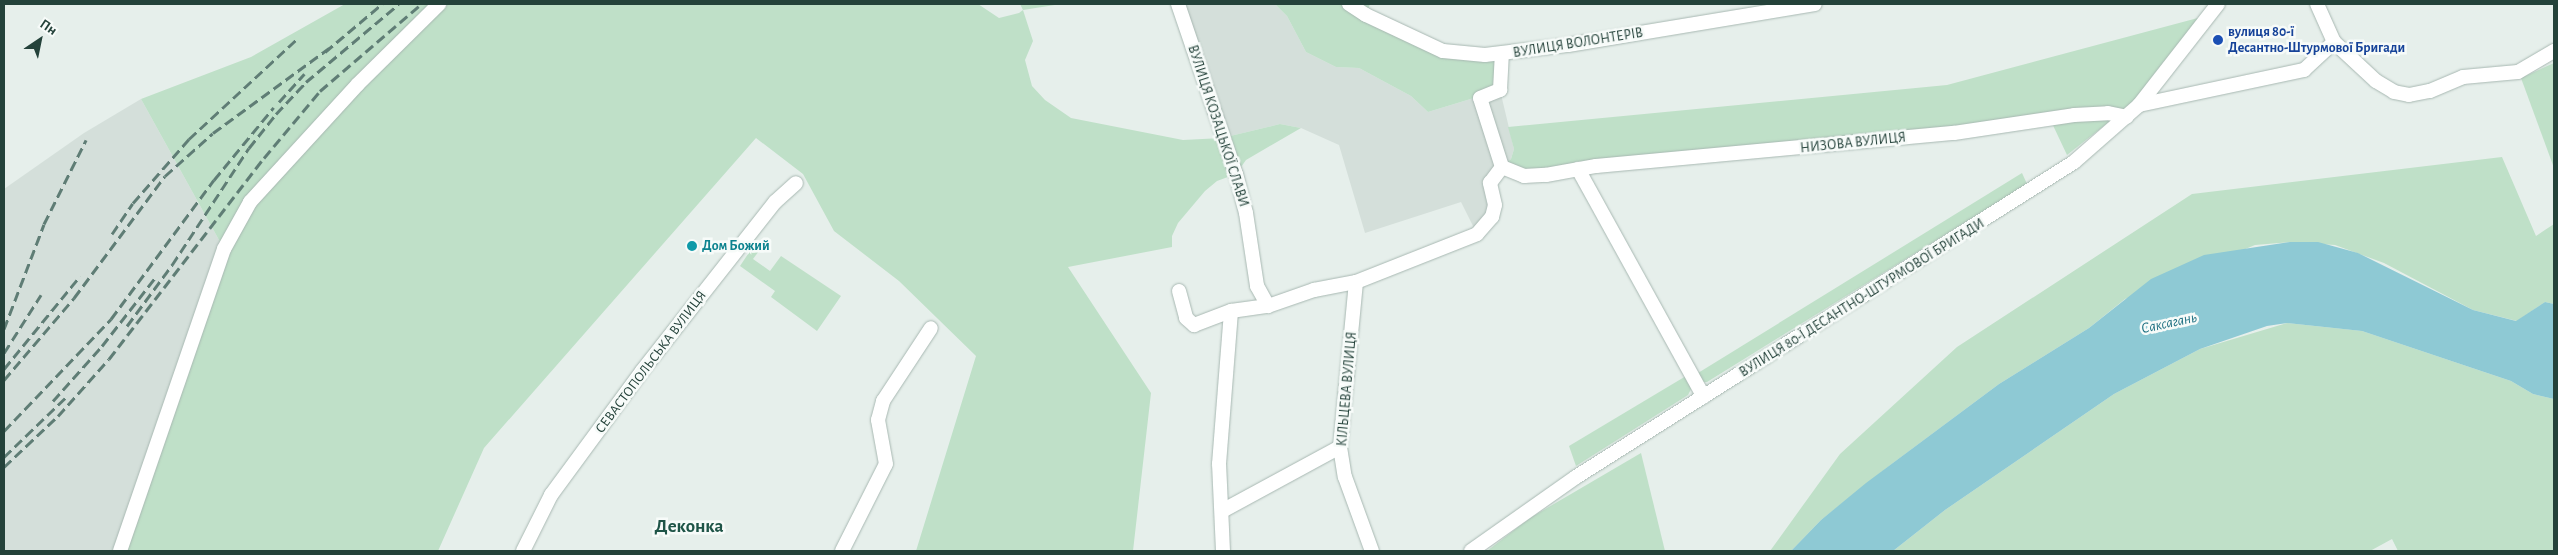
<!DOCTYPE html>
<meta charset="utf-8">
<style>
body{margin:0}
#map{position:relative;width:2558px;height:555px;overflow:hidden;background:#e6efeb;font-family:"Alegreya Sans",sans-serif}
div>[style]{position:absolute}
.built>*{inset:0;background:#d4dfda}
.green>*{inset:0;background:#bfe0c8}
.water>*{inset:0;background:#8ec9d4}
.roads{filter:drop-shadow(0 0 1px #a8b8b2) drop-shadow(0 0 1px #a8b8b2)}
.minor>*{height:14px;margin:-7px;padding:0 7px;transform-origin:7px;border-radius:7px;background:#fff}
.rail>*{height:3px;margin-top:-1.5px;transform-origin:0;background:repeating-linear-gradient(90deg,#5f7d75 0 10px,transparent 0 15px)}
.dots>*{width:14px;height:14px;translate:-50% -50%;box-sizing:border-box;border:2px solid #f7fbf9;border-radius:50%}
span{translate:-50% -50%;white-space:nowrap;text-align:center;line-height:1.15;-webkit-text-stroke:5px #f7fbf9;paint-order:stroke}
.transit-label{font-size:14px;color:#164399;font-weight:700}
.left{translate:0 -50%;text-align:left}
.street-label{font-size:14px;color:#24423a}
.culture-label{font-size:14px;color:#0d838f;font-weight:700}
.water-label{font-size:15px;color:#1c6f80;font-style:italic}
.district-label{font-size:19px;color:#1f5548;font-weight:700}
.frame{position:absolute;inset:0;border:5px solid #24423a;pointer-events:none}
.north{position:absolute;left:15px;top:15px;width:50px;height:50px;-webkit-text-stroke:4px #f7fbf9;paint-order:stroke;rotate:34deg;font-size:14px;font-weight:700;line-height:20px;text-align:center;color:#24423a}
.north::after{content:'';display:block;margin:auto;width:18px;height:22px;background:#24423a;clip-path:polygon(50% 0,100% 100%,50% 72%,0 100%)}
</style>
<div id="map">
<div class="built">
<i style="clip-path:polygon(1202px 4px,1275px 4px,1287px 16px,1306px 52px,1336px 67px,1359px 68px,1411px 96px,1428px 112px,1500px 90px,1514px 149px,1511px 159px,1494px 176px,1495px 205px,1477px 234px,1461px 202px,1365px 233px,1339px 145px,1301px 128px,1280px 124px,1222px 138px,1179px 6px)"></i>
<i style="clip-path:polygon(141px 99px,224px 249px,120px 551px,4px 551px,4px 189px,84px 133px)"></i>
</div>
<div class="green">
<i style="clip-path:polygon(345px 4px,978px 4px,999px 18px,1019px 13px,1023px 10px,1020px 4px,1061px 4px,1023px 10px,1033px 41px,1025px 60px,1032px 86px,1045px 100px,1071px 118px,1183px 140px,1222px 138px,1280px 124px,1301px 128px,1246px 160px,1236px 174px,1217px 181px,1205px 191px,1178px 223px,1172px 236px,1172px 247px,1068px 267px,1151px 393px,1133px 551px,916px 551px,976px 356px,899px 281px,834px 231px,803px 174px,756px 138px,484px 448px,438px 551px,120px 551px,224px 249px,141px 99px,251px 57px)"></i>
<i style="clip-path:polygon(1275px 4px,1370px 4px,1366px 15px,1443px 51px,1502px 55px,1500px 90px,1428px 112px,1411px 96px,1359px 68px,1336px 67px,1306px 52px,1287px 16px)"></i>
<i style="clip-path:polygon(2209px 15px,2127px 117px,2108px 113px,2110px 121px,2067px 155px,2050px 119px,1546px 175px,1502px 167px,1511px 159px,1514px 149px,1508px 127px,1947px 85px)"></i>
<i style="clip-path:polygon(2554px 63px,2554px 168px,2521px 78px)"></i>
<i style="clip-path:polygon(2502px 157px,2536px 236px,2554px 224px,2554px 304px,2545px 302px,2517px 321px,2473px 310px,2384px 263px,2335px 245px,2290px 242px,2255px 245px,2125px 299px,2089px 328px,1999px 384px,1889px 466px,1821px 520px,1791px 551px,1770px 551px,1840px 454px,1957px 347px,2192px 194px)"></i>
<i style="clip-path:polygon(2022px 173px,2027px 184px,1707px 382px,1703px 382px,1698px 373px)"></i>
<i style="clip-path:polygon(756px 242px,762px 247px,753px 259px,770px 271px,781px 256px,841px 296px,817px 331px,771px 297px,775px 291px,740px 266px)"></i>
<i style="clip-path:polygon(2287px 323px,2362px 331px,2511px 381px,2533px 394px,2554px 399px,2554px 551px,2398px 551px,2392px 539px,2370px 551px,1893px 551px,1945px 510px,2114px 394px,2200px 349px)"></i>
<i style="clip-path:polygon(1686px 376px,1692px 387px,1688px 395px,1576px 466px,1569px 446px)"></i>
<i style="clip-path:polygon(1641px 453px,1665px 551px,1487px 551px,1530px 518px)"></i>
</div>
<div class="water">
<i style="clip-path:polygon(2290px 242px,2318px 242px,2358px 253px,2473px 310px,2516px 321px,2545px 302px,2554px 304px,2554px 399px,2533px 394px,2511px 381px,2362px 331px,2287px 323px,2267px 326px,2200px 349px,2114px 394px,1945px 510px,1893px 551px,1791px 551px,1821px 520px,1866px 483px,1999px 384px,2089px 328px,2151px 279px,2204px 255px)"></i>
</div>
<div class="roads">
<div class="minor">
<i style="left:1178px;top:4px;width:180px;rotate:71.2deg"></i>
<i style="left:1236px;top:174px;width:40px;rotate:75.6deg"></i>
<i style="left:1246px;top:213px;width:74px;rotate:81.4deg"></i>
<i style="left:1257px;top:286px;width:23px;rotate:61deg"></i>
<i style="left:1349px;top:4px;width:20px;rotate:33deg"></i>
<i style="left:1366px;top:15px;width:85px;rotate:25.1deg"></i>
<i style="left:1443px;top:51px;width:42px;rotate:5.4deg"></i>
<i style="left:1485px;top:55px;width:84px;rotate:-6.9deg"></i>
<i style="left:1568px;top:45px;width:250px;rotate:-9.4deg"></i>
<i style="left:2317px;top:4px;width:42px;rotate:65.9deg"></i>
<i style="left:2334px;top:42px;width:57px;rotate:42.9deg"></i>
<i style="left:2376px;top:81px;width:21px;rotate:31deg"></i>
<i style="left:2394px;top:92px;width:15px;rotate:11deg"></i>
<i style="left:2409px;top:95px;width:21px;rotate:-11deg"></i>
<i style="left:2430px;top:91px;width:36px;rotate:-23deg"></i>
<i style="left:2463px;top:77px;width:55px;rotate:-5.2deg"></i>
<i style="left:2518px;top:72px;width:42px;rotate:-30.3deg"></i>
<i style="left:2139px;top:105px;width:169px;rotate:-12deg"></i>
<i style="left:2304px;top:70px;width:41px;rotate:-43deg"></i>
<i style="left:1502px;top:167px;width:24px;rotate:22deg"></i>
<i style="left:1524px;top:176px;width:22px;rotate:-3deg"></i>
<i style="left:1546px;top:175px;width:51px;rotate:-10.2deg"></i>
<i style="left:1596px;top:166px;width:360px;rotate:-5.3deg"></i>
<i style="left:1954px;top:133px;width:121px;rotate:-8.5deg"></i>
<i style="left:2074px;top:115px;width:34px;rotate:-3deg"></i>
<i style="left:2108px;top:113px;width:19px;rotate:12deg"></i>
<i style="left:1578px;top:169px;width:260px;rotate:61.1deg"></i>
<i style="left:1356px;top:282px;width:166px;rotate:95.5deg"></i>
<i style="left:1340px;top:447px;width:30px;rotate:81deg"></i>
<i style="left:1345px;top:477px;width:79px;rotate:70deg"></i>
<i style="left:1179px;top:291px;width:28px;rotate:75deg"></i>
<i style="left:1186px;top:318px;width:11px;rotate:41deg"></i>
<i style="left:1194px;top:325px;width:40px;rotate:-21deg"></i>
<i style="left:1231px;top:311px;width:37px;rotate:-8deg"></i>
<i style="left:1268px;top:306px;width:49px;rotate:-19.2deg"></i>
<i style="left:1314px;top:290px;width:43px;rotate:-10.8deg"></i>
<i style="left:1356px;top:282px;width:130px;rotate:-21.6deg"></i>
<i style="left:1477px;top:234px;width:23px;rotate:-49deg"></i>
<i style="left:1492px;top:217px;width:12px;rotate:-76deg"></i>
<i style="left:1495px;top:205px;width:23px;rotate:-103deg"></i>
<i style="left:1490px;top:183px;width:20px;rotate:-53deg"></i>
<i style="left:1502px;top:167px;width:72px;rotate:-107.7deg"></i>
<i style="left:1480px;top:98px;width:22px;rotate:-22deg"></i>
<i style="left:1500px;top:90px;width:35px;rotate:-87deg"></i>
<i style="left:1222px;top:511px;width:134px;rotate:-28.5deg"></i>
<i style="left:120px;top:551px;width:319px;rotate:-71deg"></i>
<i style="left:224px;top:249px;width:54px;rotate:-61deg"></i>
<i style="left:250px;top:202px;width:160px;rotate:-47.5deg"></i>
<i style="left:358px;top:84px;width:114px;rotate:-44.6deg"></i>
<i style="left:523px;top:551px;width:63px;rotate:-63.4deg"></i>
<i style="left:551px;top:495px;width:154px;rotate:-53.7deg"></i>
<i style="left:642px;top:371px;width:215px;rotate:-51.8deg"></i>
<i style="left:775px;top:202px;width:28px;rotate:-42deg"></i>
<i style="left:842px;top:551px;width:97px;rotate:-63.2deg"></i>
<i style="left:886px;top:464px;width:45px;rotate:-100.3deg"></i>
<i style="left:878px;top:420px;width:20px;rotate:-75deg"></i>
<i style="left:883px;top:401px;width:87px;rotate:-56.7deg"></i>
<i style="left:1223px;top:551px;width:87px;rotate:-92.6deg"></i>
<i style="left:1219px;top:464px;width:153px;rotate:-85.5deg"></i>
<i style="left:1471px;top:551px;width:128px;rotate:-35.2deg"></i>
<i style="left:1576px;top:477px;width:589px;rotate:-32.31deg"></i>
<i style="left:2074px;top:162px;width:86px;rotate:-41.2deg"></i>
<i style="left:2139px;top:105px;width:128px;rotate:-52deg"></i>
</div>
</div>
<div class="rail">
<i style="left:325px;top:52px;width:75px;rotate:-40.1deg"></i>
<i style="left:279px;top:102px;width:38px;rotate:-48deg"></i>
<i style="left:112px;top:234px;width:37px;rotate:-56deg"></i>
<i style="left:133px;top:203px;width:85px;rotate:-48.8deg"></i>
<i style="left:189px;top:139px;width:149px;rotate:-42.8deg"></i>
<i style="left:127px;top:326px;width:76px;rotate:-53.6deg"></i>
<i style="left:172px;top:265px;width:140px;rotate:-56.7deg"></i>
<i style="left:249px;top:148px;width:43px;rotate:-51.5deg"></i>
<i style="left:276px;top:114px;width:44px;rotate:-46.8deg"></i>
<i style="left:306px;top:82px;width:121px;rotate:-40deg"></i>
<i style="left:4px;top:329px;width:112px;rotate:-69.1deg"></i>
<i style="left:44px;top:224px;width:94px;rotate:-63.4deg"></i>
<i style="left:4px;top:353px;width:69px;rotate:-57.5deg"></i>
<i style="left:4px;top:369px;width:120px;rotate:-50.7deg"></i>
<i style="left:4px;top:380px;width:108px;rotate:-49.5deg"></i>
<i style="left:74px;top:298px;width:152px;rotate:-53.3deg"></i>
<i style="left:165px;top:176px;width:64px;rotate:-41.9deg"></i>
<i style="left:213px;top:133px;width:144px;rotate:-36.2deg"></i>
<i style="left:53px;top:401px;width:74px;rotate:-48.3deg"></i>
<i style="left:102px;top:346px;width:86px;rotate:-52.1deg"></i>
<i style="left:4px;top:431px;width:155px;rotate:-46.3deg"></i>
<i style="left:111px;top:319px;width:173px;rotate:-53.5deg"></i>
<i style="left:214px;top:180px;width:94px;rotate:-50.6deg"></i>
<i style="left:4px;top:457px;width:85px;rotate:-44deg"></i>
<i style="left:4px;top:467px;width:74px;rotate:-43.4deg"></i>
<i style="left:58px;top:416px;width:76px;rotate:-48.2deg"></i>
<i style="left:109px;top:359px;width:254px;rotate:-52.4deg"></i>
<i style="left:264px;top:158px;width:87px;rotate:-50.1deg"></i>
<i style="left:320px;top:91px;width:133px;rotate:-40.7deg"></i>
</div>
<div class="dots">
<i style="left:2218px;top:40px;background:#1a4fb4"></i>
<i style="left:692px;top:246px;background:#0f9aa8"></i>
</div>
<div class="transit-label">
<span class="left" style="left:2228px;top:40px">вулиця 80-ї<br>Десантно-Штурмової Бригади</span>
</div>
<div class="street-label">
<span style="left:1578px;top:43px;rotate:-9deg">ВУЛИЦЯ ВОЛОНТЕРІВ</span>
<span style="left:1218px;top:126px;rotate:72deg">ВУЛИЦЯ КОЗАЦЬКОЇ СЛАВИ</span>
<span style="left:1853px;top:143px;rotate:-6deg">НИЗОВА ВУЛИЦЯ</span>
<span style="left:1862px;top:298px;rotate:-32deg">ВУЛИЦЯ 80-Ї ДЕСАНТНО-ШТУРМОВОЇ БРИГАДИ</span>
<span style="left:651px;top:362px;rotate:-53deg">СЕВАСТОПОЛЬСЬКА ВУЛИЦЯ</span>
<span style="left:1347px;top:389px;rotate:-85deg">КІЛЬЦЕВА ВУЛИЦЯ</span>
</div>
<div class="culture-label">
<span class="left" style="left:702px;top:246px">Дом Божий</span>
</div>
<div class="water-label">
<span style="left:2169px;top:323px;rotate:-12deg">Саксагань</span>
</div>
<div class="district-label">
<span style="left:689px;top:527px">Деконка</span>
</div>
<div class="frame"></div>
<div class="north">Пн</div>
</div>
